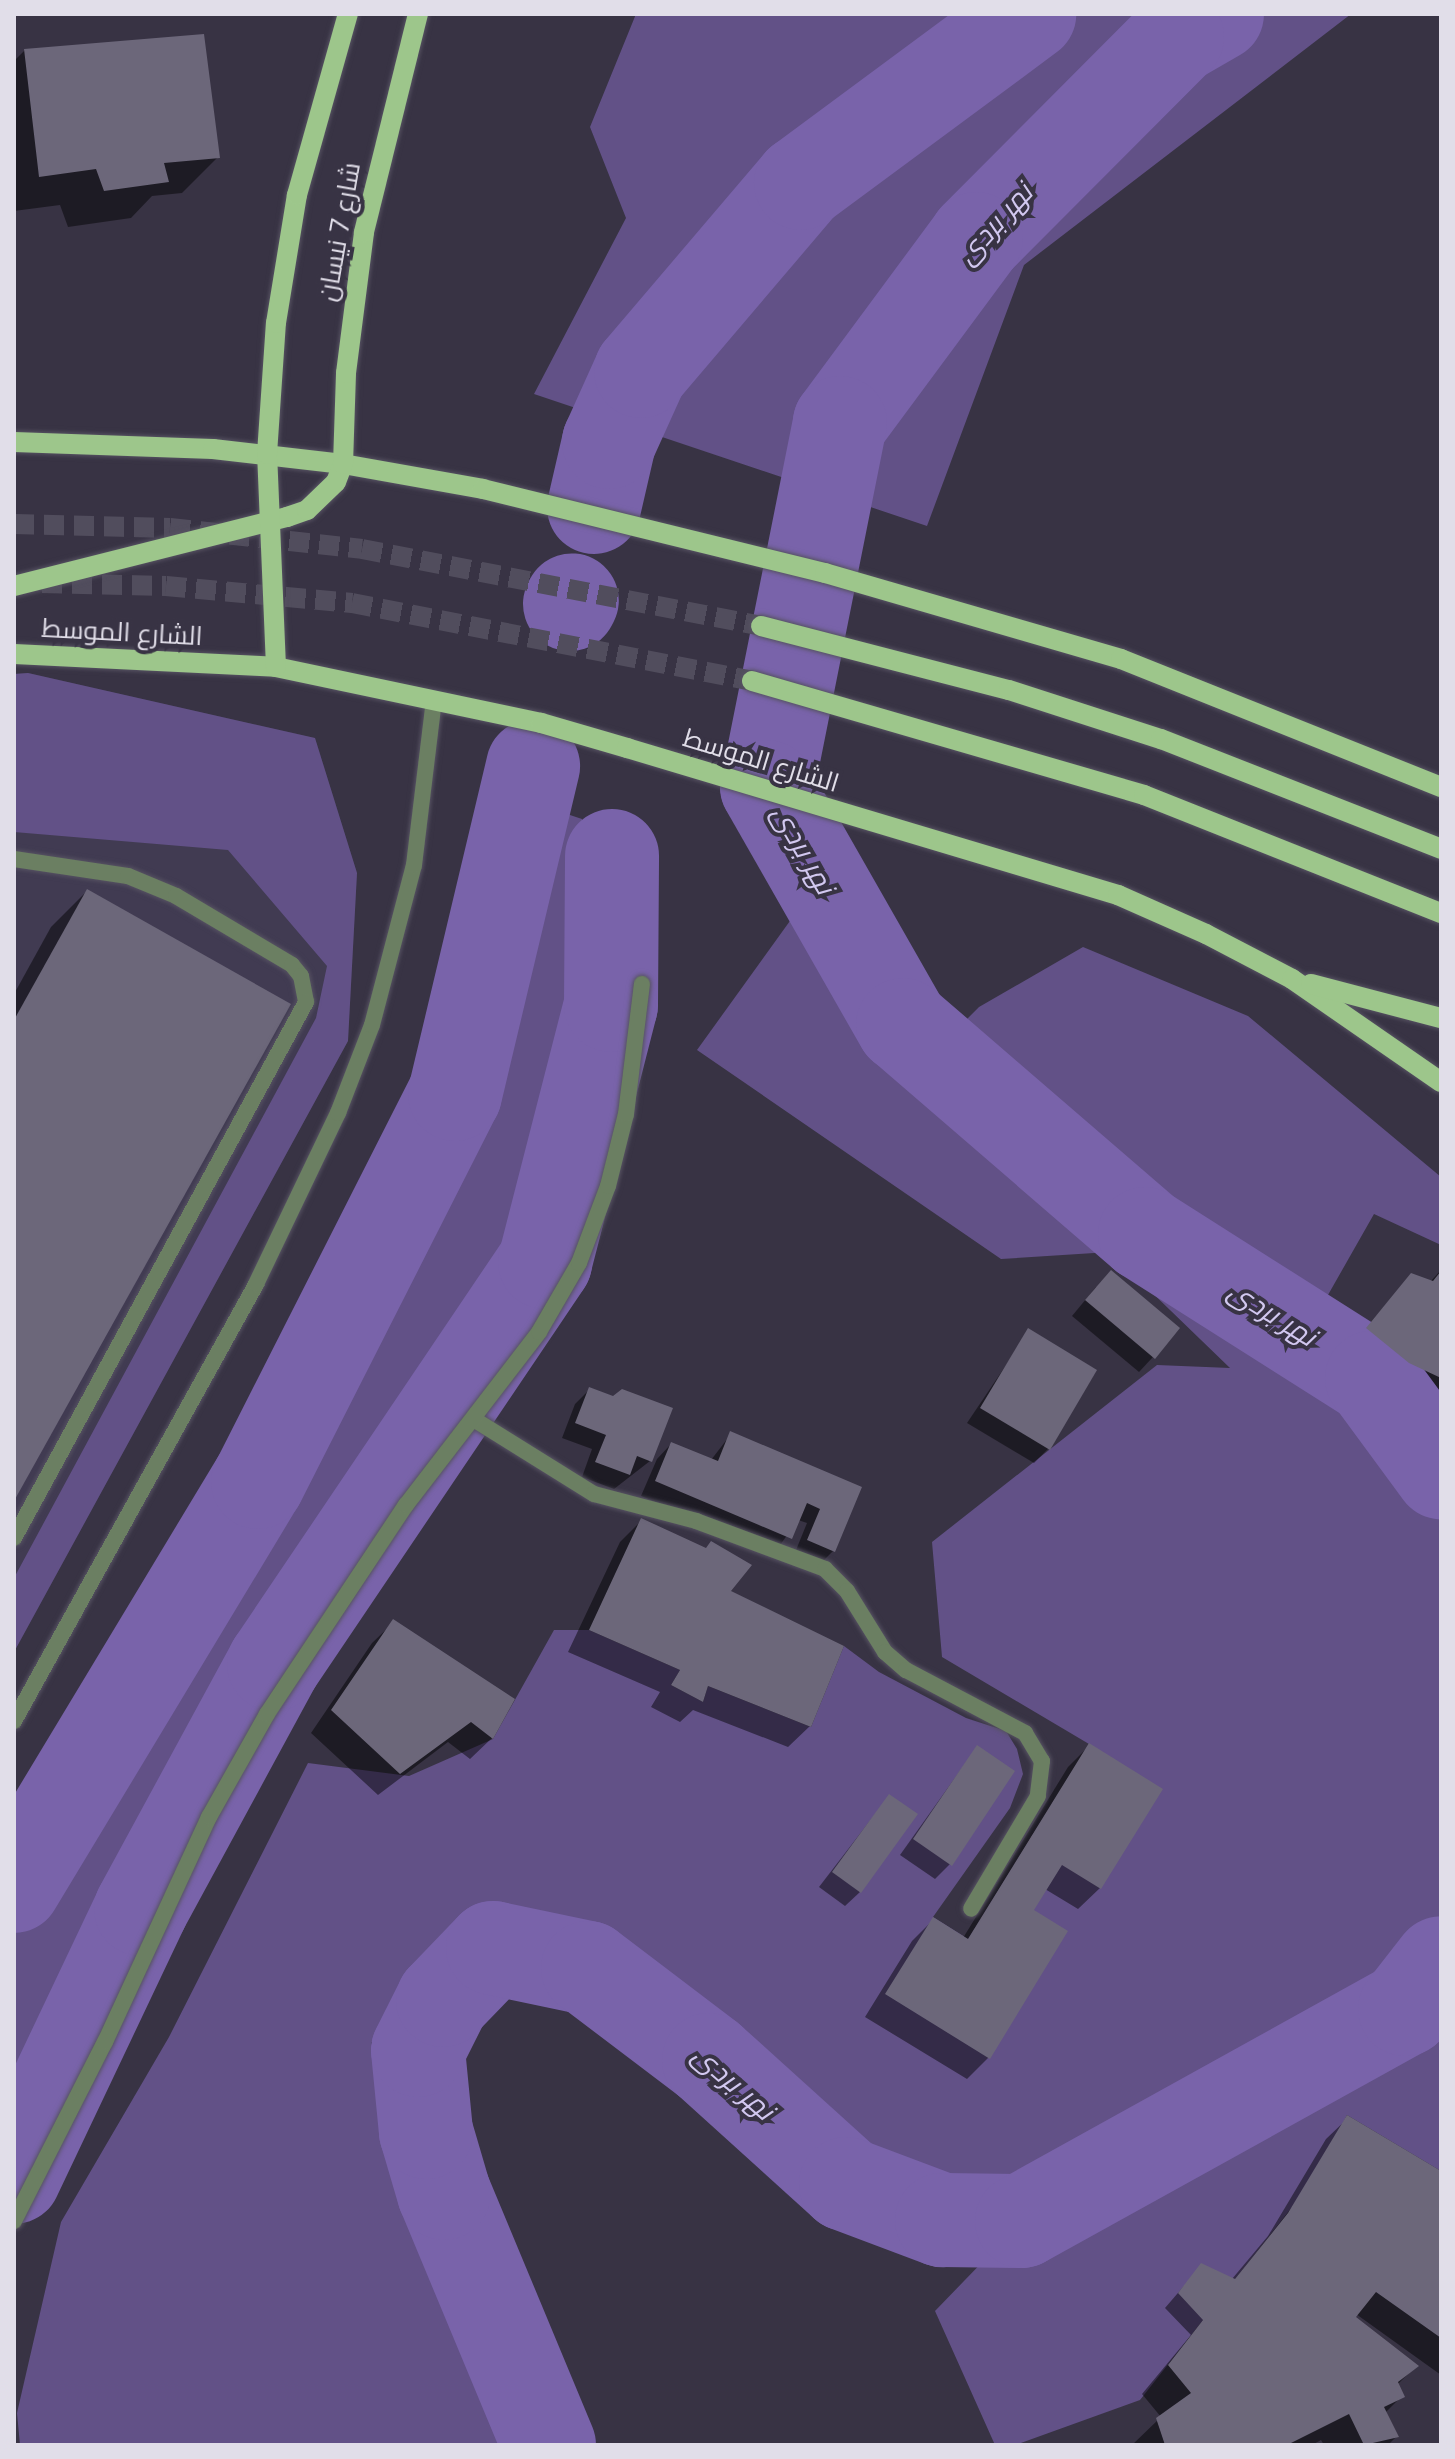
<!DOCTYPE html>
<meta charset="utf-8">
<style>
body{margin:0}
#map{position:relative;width:1455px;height:2459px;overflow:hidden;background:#383344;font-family:Poppins,Cairo,sans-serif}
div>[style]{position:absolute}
.built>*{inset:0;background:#413b52}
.green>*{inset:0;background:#625187}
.shadow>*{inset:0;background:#0007}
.river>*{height:94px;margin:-47px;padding:0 47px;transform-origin:47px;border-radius:47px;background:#7963aa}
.building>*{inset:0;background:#6c677a}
.primary-tunnel>*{height:20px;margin-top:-10px;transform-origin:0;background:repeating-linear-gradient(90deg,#514d5d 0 20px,transparent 0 30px)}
.roads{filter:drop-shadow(0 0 2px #565262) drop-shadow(0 0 2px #565262)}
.service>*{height:16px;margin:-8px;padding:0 8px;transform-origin:8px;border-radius:8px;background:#6b7f62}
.minor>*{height:16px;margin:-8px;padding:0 8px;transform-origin:8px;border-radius:8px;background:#6b7f62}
.primary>*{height:20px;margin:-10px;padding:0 10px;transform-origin:10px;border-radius:10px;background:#9dc68b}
span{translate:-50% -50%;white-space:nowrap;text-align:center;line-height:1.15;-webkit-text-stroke:8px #383344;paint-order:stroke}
.street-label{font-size:26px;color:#e1dee9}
.water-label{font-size:28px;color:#d2c8f0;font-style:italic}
.frame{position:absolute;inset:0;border:16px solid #e1dee9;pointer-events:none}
</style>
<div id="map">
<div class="built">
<i style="clip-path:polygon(28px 673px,315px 738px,357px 873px,348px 1041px,14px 1652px,14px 674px)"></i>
</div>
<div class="green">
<i style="clip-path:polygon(636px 14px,1351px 14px,1024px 265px,927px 526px,534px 394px,626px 218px,590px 127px)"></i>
<i style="clip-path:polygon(28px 673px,315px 738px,357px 873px,348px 1041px,14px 1652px,14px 1578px,316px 1018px,327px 966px,228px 850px,14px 832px,14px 674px)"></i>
<i style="clip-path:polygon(555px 810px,582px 819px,608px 1005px,534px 1262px,281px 1639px,14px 2163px,14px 1932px,274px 1503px,473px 1097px)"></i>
<i style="clip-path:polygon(800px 907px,881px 1035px,1142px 1254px,1231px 1313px,1301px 1373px,1372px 1378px,1441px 1401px,1441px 2171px,1347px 2115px,1311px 2183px,1140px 2400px,1015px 2445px,995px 2445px,935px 2311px,1022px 2221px,1020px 2209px,931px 2207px,850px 2168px,653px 1987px,575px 1947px,518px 1933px,445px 1951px,371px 2043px,403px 2173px,522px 2445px,20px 2445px,17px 2413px,61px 2222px,169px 2037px,308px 1763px,409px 1776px,493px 1739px,554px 1630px,589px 1630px,680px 1670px,671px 1685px,703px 1702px,708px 1686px,811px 1727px,844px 1646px,879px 1672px,966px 1718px,1006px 1731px,1017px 1749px,1023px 1774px,1010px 1808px,933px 1917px,968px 1939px,1089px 1744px,942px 1657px,932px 1542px,1157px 1365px,1230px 1368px,1110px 1252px,1001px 1259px,697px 1050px)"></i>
<i style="clip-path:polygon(1083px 947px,1248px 1016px,1441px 1177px,1441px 1245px,1374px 1214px,1320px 1309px,956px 1030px,979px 1007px)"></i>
</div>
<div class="shadow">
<i style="clip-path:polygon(25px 50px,218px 157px,182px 193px,152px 196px,131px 218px,68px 227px,60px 205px,14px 211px,14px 61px)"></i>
<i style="clip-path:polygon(87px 891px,14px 1496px,14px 994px,51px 927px)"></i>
<i style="clip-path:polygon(1441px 1270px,1441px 1409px,1387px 1384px,1346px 1351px,1411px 1275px,1430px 1282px)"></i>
<i style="clip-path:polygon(1096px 1287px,1153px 1357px,1139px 1372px,1072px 1316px)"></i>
<i style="clip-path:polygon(1029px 1331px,1048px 1449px,1034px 1463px,967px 1423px)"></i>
<i style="clip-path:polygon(590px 1389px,650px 1461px,614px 1489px,582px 1477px,592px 1449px,562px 1438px,575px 1404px)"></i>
<i style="clip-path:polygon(731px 1434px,859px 1488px,833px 1551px,818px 1566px,794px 1555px,807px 1523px,798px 1520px,775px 1552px,641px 1496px,657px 1459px,671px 1444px,711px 1460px)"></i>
<i style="clip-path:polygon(641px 1521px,728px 1592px,810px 1726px,788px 1747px,693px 1710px,680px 1722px,651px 1707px,660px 1692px,568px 1652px,620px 1542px)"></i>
<i style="clip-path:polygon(394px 1622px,492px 1738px,470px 1759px,448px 1742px,378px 1795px,311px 1733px,372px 1643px)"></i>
<i style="clip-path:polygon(1089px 1746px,1100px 1888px,1078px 1909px,1045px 1889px,1032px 1911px,988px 2058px,967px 2079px,865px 2017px,912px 1941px,933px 1920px,963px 1938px,1068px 1767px)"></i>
<i style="clip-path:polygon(977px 1747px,950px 1864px,935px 1879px,900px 1855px)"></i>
<i style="clip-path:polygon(889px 1796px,860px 1892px,845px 1906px,819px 1887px)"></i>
<i style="clip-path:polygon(1348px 2118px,1441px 2173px,1441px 2375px,1356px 2314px,1353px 2317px,1416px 2366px,1397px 2385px,1402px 2396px,1385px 2413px,1396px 2437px,1388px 2445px,1324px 2445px,1321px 2440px,1312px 2445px,1132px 2445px,1161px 2417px,1142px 2394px,1191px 2335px,1165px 2308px,1202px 2265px,1232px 2279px,1268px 2236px,1326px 2139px)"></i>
</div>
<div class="river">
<i style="left:1217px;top:14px;width:46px;rotate:150.1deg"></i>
<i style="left:1177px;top:37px;width:285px;rotate:134.9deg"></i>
<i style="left:976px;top:239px;width:229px;rotate:126.5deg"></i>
<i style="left:840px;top:423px;width:371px;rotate:101.3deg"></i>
<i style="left:767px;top:787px;width:274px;rotate:60.3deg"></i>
<i style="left:903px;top:1025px;width:320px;rotate:40.8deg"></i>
<i style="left:1145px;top:1234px;width:269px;rotate:32.4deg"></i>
<i style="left:1372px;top:1378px;width:117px;rotate:53.7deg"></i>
<i style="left:594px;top:507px;width:67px;rotate:-77deg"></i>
<i style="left:609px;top:442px;width:78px;rotate:-65.7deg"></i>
<i style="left:641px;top:371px;width:247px;rotate:-49.6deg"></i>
<i style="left:801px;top:183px;width:284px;rotate:-36.5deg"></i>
<i style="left:570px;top:604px;width:4px;rotate:-63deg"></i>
<i style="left:14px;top:1886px;width:472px;rotate:-58.9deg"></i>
<i style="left:258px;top:1482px;width:435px;rotate:-63.1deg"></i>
<i style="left:455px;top:1094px;width:337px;rotate:-76.6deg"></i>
<i style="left:14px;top:2177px;width:297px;rotate:-64.6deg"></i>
<i style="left:141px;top:1909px;width:279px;rotate:-61.5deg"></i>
<i style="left:274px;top:1664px;width:485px;rotate:-56deg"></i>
<i style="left:545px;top:1262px;width:265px;rotate:-75.6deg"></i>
<i style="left:611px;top:1005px;width:149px;rotate:-89.6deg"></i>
<i style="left:549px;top:2445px;width:273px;rotate:-112.6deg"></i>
<i style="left:444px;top:2193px;width:64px;rotate:-106.4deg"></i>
<i style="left:426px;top:2132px;width:82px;rotate:-95.6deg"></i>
<i style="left:418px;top:2050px;width:56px;rotate:-63.4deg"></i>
<i style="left:443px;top:2000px;width:72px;rotate:-46.1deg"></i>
<i style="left:493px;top:1948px;width:97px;rotate:11.9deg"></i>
<i style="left:588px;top:1968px;width:152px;rotate:37.2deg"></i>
<i style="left:709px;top:2060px;width:185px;rotate:42.1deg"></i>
<i style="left:846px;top:2184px;width:103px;rotate:20.6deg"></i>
<i style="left:942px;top:2220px;width:80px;rotate:0.7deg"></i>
<i style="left:1022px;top:2221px;width:438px;rotate:-29deg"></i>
<i style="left:1405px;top:2009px;width:58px;rotate:-52deg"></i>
</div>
<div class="building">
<i style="clip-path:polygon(204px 34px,220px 158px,164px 163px,169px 182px,104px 191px,96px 169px,39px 177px,24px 49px)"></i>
<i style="clip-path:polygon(87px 889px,291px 1004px,14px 1501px,14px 1020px)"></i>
<i style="clip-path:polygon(1111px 1270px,1180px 1328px,1155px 1359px,1085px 1300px)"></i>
<i style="clip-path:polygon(1441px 1271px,1441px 1378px,1409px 1363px,1366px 1328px,1411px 1273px,1433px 1281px)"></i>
<i style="clip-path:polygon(1028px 1328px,1097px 1370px,1050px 1450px,980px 1408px)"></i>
<i style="clip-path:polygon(589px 1387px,613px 1396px,622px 1389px,673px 1408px,652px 1462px,637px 1456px,630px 1475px,595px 1462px,606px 1435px,575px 1423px)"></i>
<i style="clip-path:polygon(730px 1431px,862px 1487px,835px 1552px,807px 1540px,820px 1509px,807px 1503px,792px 1539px,655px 1481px,671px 1442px,718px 1461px)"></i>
<i style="clip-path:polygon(641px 1518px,706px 1548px,711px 1541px,752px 1565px,731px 1591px,844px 1646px,811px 1727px,708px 1686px,703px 1702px,671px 1685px,680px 1670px,589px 1630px)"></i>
<i style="clip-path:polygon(393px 1619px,515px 1699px,493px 1739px,471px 1722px,400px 1774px,331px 1710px)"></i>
<i style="clip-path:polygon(1089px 1743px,1163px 1789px,1101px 1889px,1062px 1865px,1034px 1910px,1068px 1931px,990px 2059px,885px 1994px,933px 1917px,968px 1939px)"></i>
<i style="clip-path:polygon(977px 1745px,1015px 1771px,952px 1866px,913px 1839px)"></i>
<i style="clip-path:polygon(889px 1794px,918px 1814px,861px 1893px,832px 1872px)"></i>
<i style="clip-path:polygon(1347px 2115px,1441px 2171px,1441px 2338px,1376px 2292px,1356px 2317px,1419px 2366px,1398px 2382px,1405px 2397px,1384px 2407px,1399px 2437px,1364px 2445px,1349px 2414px,1287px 2445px,1165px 2445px,1156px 2418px,1191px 2393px,1168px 2365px,1203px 2320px,1178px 2293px,1201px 2263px,1235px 2279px,1288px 2213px)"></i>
</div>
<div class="primary-tunnel">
<i style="left:14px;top:524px;width:156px;rotate:1.5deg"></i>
<i style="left:170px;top:528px;width:193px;rotate:6.2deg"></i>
<i style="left:362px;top:549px;width:406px;rotate:10.9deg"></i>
<i style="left:42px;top:583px;width:124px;rotate:1.4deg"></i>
<i style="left:166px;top:586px;width:187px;rotate:5.2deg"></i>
<i style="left:352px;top:603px;width:408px;rotate:11deg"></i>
</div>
<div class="roads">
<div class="service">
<i style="left:14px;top:859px;width:115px;rotate:8.5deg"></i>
<i style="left:128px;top:876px;width:52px;rotate:22.6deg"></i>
<i style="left:176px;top:896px;width:135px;rotate:30.7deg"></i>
<i style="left:292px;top:965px;width:14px;rotate:51deg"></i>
<i style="left:301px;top:976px;width:26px;rotate:79deg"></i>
<i style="left:306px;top:1002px;width:610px;rotate:118.58deg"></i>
<i style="left:475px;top:1420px;width:140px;rotate:31.9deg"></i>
<i style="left:594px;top:1494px;width:106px;rotate:14.8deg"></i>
<i style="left:696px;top:1521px;width:138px;rotate:20.4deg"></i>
<i style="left:825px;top:1569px;width:31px;rotate:45deg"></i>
<i style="left:847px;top:1591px;width:72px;rotate:58.1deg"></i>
<i style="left:885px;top:1652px;width:28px;rotate:41deg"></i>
<i style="left:906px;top:1670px;width:135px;rotate:27.9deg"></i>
<i style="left:1025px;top:1733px;width:33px;rotate:59deg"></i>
<i style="left:1042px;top:1761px;width:35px;rotate:97deg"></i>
<i style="left:1038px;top:1796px;width:131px;rotate:120.7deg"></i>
<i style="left:14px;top:2221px;width:201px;rotate:-63.1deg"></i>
<i style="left:105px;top:2042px;width:248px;rotate:-65.2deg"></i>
<i style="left:209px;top:1817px;width:118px;rotate:-60.6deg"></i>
<i style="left:267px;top:1714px;width:251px;rotate:-56.4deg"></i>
<i style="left:406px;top:1505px;width:218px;rotate:-52.4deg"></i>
<i style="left:539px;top:1332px;width:80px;rotate:-59.9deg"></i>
<i style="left:579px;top:1263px;width:82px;rotate:-69.4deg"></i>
<i style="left:608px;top:1186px;width:74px;rotate:-76deg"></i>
<i style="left:626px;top:1114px;width:131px;rotate:-83deg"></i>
</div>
<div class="minor">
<i style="left:14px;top:1721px;width:500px;rotate:-61deg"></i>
<i style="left:256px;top:1284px;width:190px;rotate:-64.4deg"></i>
<i style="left:338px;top:1113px;width:94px;rotate:-68.9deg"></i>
<i style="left:372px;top:1025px;width:165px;rotate:-75.3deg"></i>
<i style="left:414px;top:865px;width:166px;rotate:-83.1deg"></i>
</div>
<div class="primary">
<i style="left:14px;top:442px;width:199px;rotate:2deg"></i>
<i style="left:213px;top:449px;width:131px;rotate:6.6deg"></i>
<i style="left:343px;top:464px;width:142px;rotate:10.1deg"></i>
<i style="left:483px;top:489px;width:352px;rotate:13.8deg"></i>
<i style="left:825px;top:573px;width:308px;rotate:16.2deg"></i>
<i style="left:1121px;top:659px;width:345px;rotate:21.8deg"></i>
<i style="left:14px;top:586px;width:282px;rotate:-14.2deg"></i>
<i style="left:287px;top:517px;width:21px;rotate:-19deg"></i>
<i style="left:307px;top:510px;width:40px;rotate:-44deg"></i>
<i style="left:336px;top:482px;width:19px;rotate:-69deg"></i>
<i style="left:343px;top:464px;width:91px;rotate:-88.1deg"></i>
<i style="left:346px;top:373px;width:142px;rotate:-82.7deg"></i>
<i style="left:364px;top:232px;width:225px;rotate:-76.1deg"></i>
<i style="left:761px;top:626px;width:256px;rotate:14.5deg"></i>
<i style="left:1009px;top:690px;width:160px;rotate:17.9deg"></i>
<i style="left:1161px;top:739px;width:301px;rotate:21.4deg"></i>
<i style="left:14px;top:654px;width:262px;rotate:2.8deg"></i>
<i style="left:276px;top:667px;width:271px;rotate:11.9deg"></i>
<i style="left:541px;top:723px;width:90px;rotate:16.2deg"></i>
<i style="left:627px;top:748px;width:513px;rotate:16.67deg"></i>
<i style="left:1118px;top:895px;width:96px;rotate:23.9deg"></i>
<i style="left:1206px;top:934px;width:97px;rotate:27.6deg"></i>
<i style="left:1292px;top:979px;width:181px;rotate:34.7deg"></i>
<i style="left:276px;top:667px;width:213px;rotate:-92.4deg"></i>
<i style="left:267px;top:454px;width:131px;rotate:-86.1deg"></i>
<i style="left:276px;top:323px;width:130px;rotate:-80.7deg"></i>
<i style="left:297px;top:195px;width:188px;rotate:-74.3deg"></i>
<i style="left:752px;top:681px;width:408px;rotate:16.2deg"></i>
<i style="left:1144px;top:795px;width:320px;rotate:21.7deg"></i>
<i style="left:1311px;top:984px;width:134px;rotate:14.7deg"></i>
</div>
</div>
<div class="street-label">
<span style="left:340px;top:232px;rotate:-80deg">شارع 7 نيسان</span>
<span style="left:122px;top:633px;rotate:3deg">الشارع الموسط</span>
<span style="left:761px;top:761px;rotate:17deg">الشارع الموسط</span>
</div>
<div class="water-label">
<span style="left:995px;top:224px;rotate:-48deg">نهر بردى</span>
<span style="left:803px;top:850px;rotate:60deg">نهر بردى</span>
<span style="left:1272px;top:1314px;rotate:32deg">نهر بردى</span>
<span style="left:733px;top:2083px;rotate:41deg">نهر بردى</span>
</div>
<div class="frame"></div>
</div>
